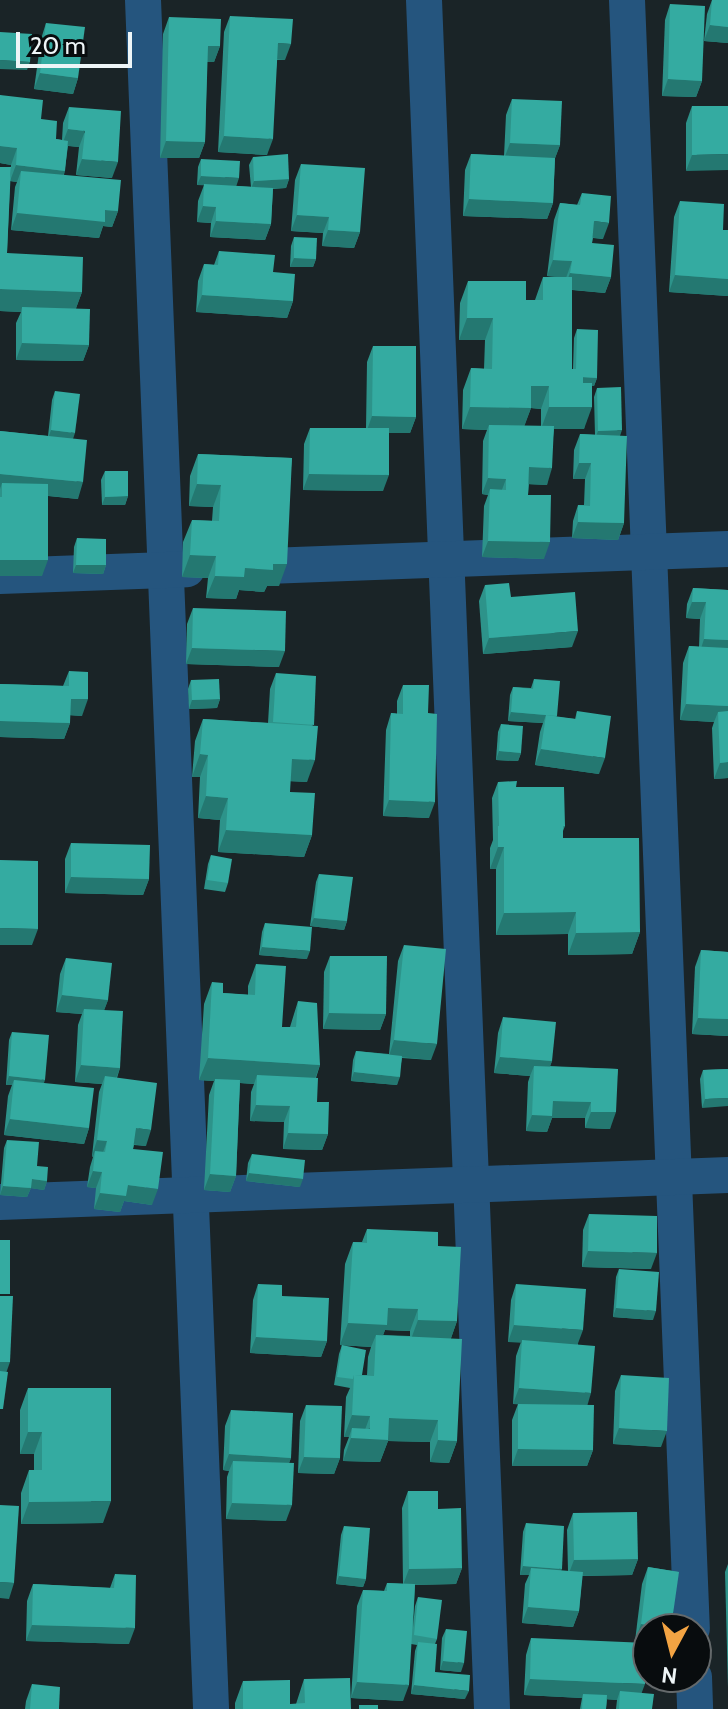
<!DOCTYPE html>
<style>
body{margin:0}
#map{position:relative;width:728px;height:1709px;overflow:hidden;background:#1a2427;font-family:Cabin,sans-serif}
div>[style]{position:absolute}
.minor>*{height:36px;margin:-18px;padding:0 18px;transform-origin:18px;border-radius:18px;background:#25557e}
.wall>*{inset:0;background:#2d938a}
.shaded-wall>*{inset:0;background:#247871}
.building>*{inset:0;background:#34aba1}
span{translate:-50% -50%;white-space:nowrap;text-align:center;line-height:1.15;-webkit-text-stroke:8px #080c0e;paint-order:stroke}
.north{position:absolute;left:632px;top:1613px;width:80px;height:80px;box-sizing:border-box;background:#080c0e;border:2px solid #64696b;border-radius:50%;rotate:187deg;font-size:22px;font-weight:700;line-height:32px;text-align:center;color:#eef5f7}
.north::after{content:'';display:block;margin:auto;width:28px;height:36px;background:#f3a443;clip-path:polygon(50% 0,100% 100%,50% 72%,0 100%)}
.scale{position:absolute;left:16px;top:32px;width:116px;height:36px;box-sizing:border-box;border:4px solid #eef5f7;border-top:0;padding-left:10px;font-size:24px;line-height:28px;white-space:nowrap;color:#eef5f7;-webkit-text-stroke:6px #080c0e;paint-order:stroke}
</style>
<div id="map">
<div class="minor">
<i style="left:143px;top:0;width:1710px;rotate:87.72deg"></i>
<i style="left:424px;top:0;width:1710px;rotate:87.72deg"></i>
<i style="left:627px;top:0;width:1630px;rotate:87.72deg"></i>
<i style="left:238px;top:567px;width:490px;rotate:-2.1deg"></i>
<i style="left:0;top:576px;width:187px;rotate:-2.1deg"></i>
<i style="left:0;top:1202px;width:729px;rotate:-2.12deg"></i>
<i style="left:694px;top:1677px;width:32px;rotate:88deg"></i>
</div>
<div class="wall">
<i style="clip-path:polygon(712px 0,728px 0,728px 43px,704px 41px,707px 14px)"></i>
<i style="clip-path:polygon(670px 4px,702px 81px,696px 97px,662px 96px,665px 20px)"></i>
<i style="clip-path:polygon(230px 16px,285px 60px,277px 60px,267px 155px,218px 152px,224px 32px)"></i>
<i style="clip-path:polygon(169px 17px,220px 46px,214px 62px,207px 62px,205px 142px,199px 158px,160px 158px,163px 34px)"></i>
<i style="clip-path:polygon(46px 23px,78px 78px,73px 94px,34px 89px,41px 39px)"></i>
<i style="clip-path:polygon(0 95px,41px 119px,56px 139px,62px 140px,63px 123px,69px 107px,112px 178px,76px 175px,79px 147px,68px 146px,64px 175px,118px 211px,112px 227px,103px 226px,99px 238px,11px 230px,15px 187px,17px 182px,10px 181px,7px 253px,82px 292px,76px 308px,89px 345px,83px 361px,16px 360px,16px 323px,21px 312px,0 311px,11px 165px,0 163px)"></i>
<i style="clip-path:polygon(512px 99px,560px 145px,555px 158px,553px 203px,547px 219px,463px 216px,465px 170px,471px 154px,504px 156px,506px 115px)"></i>
<i style="clip-path:polygon(692px 106px,728px 106px,686px 171px,686px 123px)"></i>
<i style="clip-path:polygon(253px 157px,289px 179px,286px 188px,273px 189px,271px 224px,265px 240px,210px 237px,211px 223px,197px 222px,198px 201px,204px 185px,197px 185px,198px 167px,201px 159px,236px 186px,251px 187px,249px 165px)"></i>
<i style="clip-path:polygon(301px 164px,360px 232px,354px 248px,322px 246px,323px 233px,291px 231px,295px 180px)"></i>
<i style="clip-path:polygon(evenodd,582px 193px,603px 239px,593px 238px,592px 243px,611px 277px,605px 293px,572px 290px,572px 369px,573px 369px,574px 338px,577px 329px,597px 378px,594px 386px,592px 386px,584px 429px,554px 429px,547px 485px,529px 484px,528px 495px,544px 559px,482px 557px,484px 506px,488px 495px,482px 494px,483px 441px,487px 430px,462px 429px,463px 390px,471px 368px,484px 369px,485px 340px,459px 340px,460px 303px,468px 281px,526px 300px,535px 300px,543px 277px,561px 277px,547px 276px,554px 220px,560px 203px,577px 205px,582px 193px,531px 408px,541px 409px,541px 426px,524px 426px,531px 408px)"></i>
<i style="clip-path:polygon(680px 201px,723px 230px,728px 230px,728px 296px,669px 292px,674px 217px)"></i>
<i style="clip-path:polygon(294px 237px,316px 259px,313px 267px,290px 267px,291px 246px)"></i>
<i style="clip-path:polygon(219px 251px,273px 272px,293px 301px,287px 318px,196px 312px,198px 281px,204px 264px,214px 265px)"></i>
<i style="clip-path:polygon(373px 346px,416px 417px,410px 433px,389px 433px,383px 491px,303px 490px,304px 444px,310px 428px,366px 428px,367px 362px)"></i>
<i style="clip-path:polygon(597px 388px,620px 436px,624px 523px,618px 540px,572px 538px,573px 521px,578px 505px,584px 505px,585px 479px,573px 479px,574px 450px,580px 434px,595px 435px,594px 397px)"></i>
<i style="clip-path:polygon(55px 391px,73px 438px,78px 499px,48px 496px,42px 576px,0 576px,0 431px,48px 436px,52px 400px)"></i>
<i style="clip-path:polygon(198px 454px,292px 458px,279px 586px,267px 586px,264px 592px,239px 590px,236px 599px,206px 598px,208px 578px,182px 577px,183px 542px,192px 520px,212px 521px,213px 507px,189px 506px,190px 476px)"></i>
<i style="clip-path:polygon(105px 471px,128px 496px,125px 505px,102px 505px,101px 480px)"></i>
<i style="clip-path:polygon(77px 538px,106px 565px,103px 574px,73px 573px,74px 547px)"></i>
<i style="clip-path:polygon(485px 585px,511px 597px,572px 647px,483px 654px,479px 601px)"></i>
<i style="clip-path:polygon(693px 588px,728px 590px,728px 778px,714px 779px,712px 728px,714px 722px,680px 720px,683px 663px,689px 646px,699px 647px,700px 619px,686px 618px,687px 604px)"></i>
<i style="clip-path:polygon(193px 608px,279px 667px,186px 664px,187px 624px)"></i>
<i style="clip-path:polygon(69px 671px,82px 716px,70px 715px,70px 723px,64px 739px,0 737px,0 684px,63px 686px)"></i>
<i style="clip-path:polygon(276px 673px,313px 726px,307px 782px,290px 781px,290px 792px,312px 835px,304px 857px,218px 852px,220px 820px,198px 818px,200px 777px,192px 777px,195px 741px,203px 719px,268px 723px,270px 689px)"></i>
<i style="clip-path:polygon(534px 679px,557px 717px,575px 719px,577px 711px,599px 774px,535px 765px,540px 732px,543px 723px,508px 721px,510px 695px,513px 687px,531px 688px)"></i>
<i style="clip-path:polygon(191px 680px,220px 699px,217px 708px,189px 709px,188px 689px)"></i>
<i style="clip-path:polygon(403px 685px,428px 713px,429px 818px,383px 816px,386px 730px,391px 713px,397px 714px,397px 701px)"></i>
<i style="clip-path:polygon(501px 724px,521px 753px,518px 761px,496px 760px,498px 732px)"></i>
<i style="clip-path:polygon(498px 782px,516px 787px,565px 826px,563px 831px,563px 838px,640px 932px,632px 954px,568px 955px,568px 934px,496px 935px,496px 869px,490px 869px,490px 848px,493px 840px,492px 798px)"></i>
<i style="clip-path:polygon(71px 843px,149px 879px,143px 895px,65px 893px,65px 859px)"></i>
<i style="clip-path:polygon(211px 855px,228px 883px,225px 892px,204px 889px,208px 864px)"></i>
<i style="clip-path:polygon(319px 874px,347px 921px,344px 930px,310px 926px,316px 882px)"></i>
<i style="clip-path:polygon(265px 923px,307px 959px,259px 955px,262px 932px)"></i>
<i style="clip-path:polygon(404px 945px,431px 1060px,402px 1058px,397px 1085px,351px 1081px,353px 1060px,356px 1051px,389px 1054px,398px 961px)"></i>
<i style="clip-path:polygon(701px 950px,728px 952px,728px 1036px,692px 1034px,695px 967px)"></i>
<i style="clip-path:polygon(330px 956px,386px 1014px,380px 1030px,323px 1029px,324px 972px)"></i>
<i style="clip-path:polygon(66px 958px,108px 1000px,104px 1010px,120px 1068px,117px 1078px,146px 1146px,134px 1145px,133px 1149px,152px 1205px,124px 1201px,120px 1212px,94px 1209px,96px 1188px,87px 1187px,90px 1167px,93px 1157px,92px 1156px,99px 1092px,102px 1084px,75px 1082px,78px 1025px,82px 1014px,56px 1012px,60px 974px)"></i>
<i style="clip-path:polygon(256px 964px,282px 1027px,290px 1027px,298px 1001px,320px 1065px,316px 1078px,317px 1102px,328px 1134px,322px 1150px,283px 1149px,284px 1122px,250px 1121px,251px 1092px,254px 1084px,240px 1083px,236px 1176px,230px 1192px,204px 1190px,209px 1095px,214px 1081px,199px 1080px,204px 1004px,212px 982px,223px 993px,248px 995px,248px 986px)"></i>
<i style="clip-path:polygon(503px 1017px,552px 1061px,550px 1066px,618px 1069px,610px 1129px,585px 1128px,585px 1118px,552px 1118px,547px 1132px,526px 1131px,528px 1082px,530px 1076px,494px 1073px,498px 1033px)"></i>
<i style="clip-path:polygon(12px 1032px,44px 1083px,89px 1128px,84px 1144px,4px 1135px,8px 1096px,12px 1085px,6px 1085px,9px 1040px)"></i>
<i style="clip-path:polygon(728px 1069px,702px 1108px,700px 1079px,703px 1070px)"></i>
<i style="clip-path:polygon(7px 1140px,47px 1181px,44px 1190px,31px 1188px,27px 1197px,0 1195px,4px 1148px)"></i>
<i style="clip-path:polygon(252px 1154px,300px 1187px,246px 1181px,248px 1163px)"></i>
<i style="clip-path:polygon(589px 1214px,651px 1269px,582px 1267px,583px 1230px)"></i>
<i style="clip-path:polygon(evenodd,367px 1229px,438px 1246px,457px 1321px,451px 1338px,457px 1441px,449px 1463px,430px 1462px,430px 1442px,388px 1441px,380px 1462px,343px 1461px,344px 1450px,349px 1437px,344px 1437px,346px 1397px,350px 1388px,334px 1385px,339px 1354px,342px 1345px,362px 1375px,367px 1375px,368px 1357px,371px 1347px,340px 1345px,345px 1264px,353px 1242px,362px 1242px,367px 1229px,385px 1330px,410px 1331px,410px 1336px,383px 1335px,385px 1330px)"></i>
<i style="clip-path:polygon(619px 1269px,653px 1320px,613px 1317px,616px 1277px)"></i>
<i style="clip-path:polygon(258px 1284px,282px 1296px,327px 1341px,321px 1357px,250px 1353px,253px 1300px)"></i>
<i style="clip-path:polygon(516px 1284px,578px 1344px,593px 1450px,587px 1466px,512px 1466px,512px 1420px,518px 1404px,513px 1404px,516px 1356px,521px 1342px,508px 1342px,511px 1300px)"></i>
<i style="clip-path:polygon(621px 1375px,661px 1447px,613px 1444px,615px 1391px)"></i>
<i style="clip-path:polygon(28px 1388px,103px 1523px,21px 1524px,21px 1493px,29px 1470px,34px 1470px,34px 1454px,20px 1454px,20px 1410px)"></i>
<i style="clip-path:polygon(306px 1405px,340px 1458px,334px 1474px,298px 1473px,300px 1421px)"></i>
<i style="clip-path:polygon(231px 1410px,291px 1458px,289px 1463px,286px 1521px,226px 1519px,227px 1477px,229px 1471px,223px 1470px,225px 1426px)"></i>
<i style="clip-path:polygon(408px 1491px,438px 1509px,462px 1568px,456px 1584px,415px 1585px,413px 1627px,415px 1606px,418px 1597px,437px 1639px,435px 1644px,435px 1672px,465px 1699px,411px 1694px,415px 1651px,417px 1645px,411px 1644px,403px 1701px,351px 1698px,357px 1606px,363px 1590px,384px 1591px,387px 1583px,403px 1584px,402px 1508px)"></i>
<i style="clip-path:polygon(573px 1513px,638px 1559px,632px 1575px,582px 1576px,579px 1611px,573px 1627px,522px 1623px,525px 1584px,529px 1575px,520px 1575px,523px 1532px,526px 1523px,561px 1571px,568px 1571px,567px 1530px)"></i>
<i style="clip-path:polygon(344px 1526px,366px 1579px,363px 1587px,336px 1584px,341px 1535px)"></i>
<i style="clip-path:polygon(728px 1564px,728px 1688px,725px 1572px)"></i>
<i style="clip-path:polygon(648px 1567px,679px 1572px,635px 1641px,642px 1584px)"></i>
<i style="clip-path:polygon(115px 1574px,129px 1644px,26px 1641px,27px 1601px,33px 1584px,110px 1588px)"></i>
<i style="clip-path:polygon(446px 1629px,461px 1672px,440px 1670px,442px 1638px)"></i>
<i style="clip-path:polygon(531px 1638px,642px 1693px,652px 1709px,616px 1709px,617px 1700px,607px 1699px,606px 1709px,580px 1709px,582px 1698px,524px 1695px,526px 1655px)"></i>
<i style="clip-path:polygon(304px 1679px,351px 1709px,235px 1709px,235px 1703px,243px 1681px,290px 1704px,296px 1704px)"></i>
<i style="clip-path:polygon(32px 1684px,59px 1709px,25px 1709px,26px 1701px)"></i>
</div>
<div class="shaded-wall">
<i style="clip-path:polygon(710px 25px,728px 27px,728px 43px,704px 41px)"></i>
<i style="clip-path:polygon(278px 43px,291px 44px,285px 60px,272px 59px)"></i>
<i style="clip-path:polygon(208px 46px,220px 46px,214px 62px,202px 62px)"></i>
<i style="clip-path:polygon(0 60px,30px 62px,27px 70px,0 69px)"></i>
<i style="clip-path:polygon(40px 73px,78px 78px,73px 94px,34px 89px)"></i>
<i style="clip-path:polygon(668px 79px,702px 81px,696px 97px,662px 96px)"></i>
<i style="clip-path:polygon(68px 129px,85px 131px,79px 147px,62px 145px)"></i>
<i style="clip-path:polygon(224px 136px,273px 139px,267px 155px,218px 152px)"></i>
<i style="clip-path:polygon(166px 141px,205px 142px,199px 158px,160px 158px)"></i>
<i style="clip-path:polygon(510px 143px,560px 145px,554px 161px,504px 159px)"></i>
<i style="clip-path:polygon(0 146px,17px 148px,11px 165px,0 163px)"></i>
<i style="clip-path:polygon(728px 154px,728px 170px,686px 171px,692px 155px)"></i>
<i style="clip-path:polygon(82px 159px,118px 162px,112px 178px,76px 175px)"></i>
<i style="clip-path:polygon(16px 165px,65px 171px,59px 187px,21px 171px,17px 182px,10px 181px)"></i>
<i style="clip-path:polygon(201px 176px,239px 178px,236px 187px,197px 185px)"></i>
<i style="clip-path:polygon(289px 179px,286px 188px,251px 189px,254px 181px)"></i>
<i style="clip-path:polygon(469px 199px,553px 203px,547px 219px,463px 216px)"></i>
<i style="clip-path:polygon(203px 206px,216px 207px,211px 223px,197px 222px)"></i>
<i style="clip-path:polygon(105px 210px,118px 211px,112px 227px,103px 226px,99px 238px,11px 230px,17px 213px)"></i>
<i style="clip-path:polygon(297px 215px,329px 217px,323px 233px,291px 231px)"></i>
<i style="clip-path:polygon(216px 221px,271px 224px,265px 240px,210px 237px)"></i>
<i style="clip-path:polygon(594px 221px,609px 223px,603px 239px,588px 237px)"></i>
<i style="clip-path:polygon(328px 230px,360px 232px,354px 248px,322px 246px)"></i>
<i style="clip-path:polygon(294px 258px,316px 259px,313px 267px,290px 267px)"></i>
<i style="clip-path:polygon(553px 260px,572px 261px,566px 278px,547px 276px)"></i>
<i style="clip-path:polygon(570px 273px,611px 277px,605px 293px,564px 289px)"></i>
<i style="clip-path:polygon(675px 275px,728px 279px,728px 296px,669px 292px)"></i>
<i style="clip-path:polygon(0 289px,82px 292px,74px 314px,22px 307px,21px 312px,0 311px)"></i>
<i style="clip-path:polygon(202px 295px,293px 301px,287px 318px,196px 312px)"></i>
<i style="clip-path:polygon(467px 318px,493px 318px,485px 340px,459px 340px)"></i>
<i style="clip-path:polygon(22px 343px,89px 345px,83px 361px,16px 360px)"></i>
<i style="clip-path:polygon(576px 377px,597px 378px,594px 386px,573px 386px)"></i>
<i style="clip-path:polygon(531px 386px,549px 386px,541px 409px,531px 408px,523px 430px,489px 425px,487px 430px,462px 429px,470px 407px)"></i>
<i style="clip-path:polygon(549px 407px,592px 407px,584px 429px,541px 429px)"></i>
<i style="clip-path:polygon(372px 416px,416px 417px,410px 433px,366px 433px)"></i>
<i style="clip-path:polygon(51px 430px,75px 433px,72px 442px,48px 439px)"></i>
<i style="clip-path:polygon(622px 430px,619px 439px,595px 439px,598px 431px)"></i>
<i style="clip-path:polygon(579px 463px,591px 463px,585px 479px,573px 479px)"></i>
<i style="clip-path:polygon(529px 467px,552px 468px,547px 485px,523px 484px)"></i>
<i style="clip-path:polygon(0 474px,83px 482px,78px 499px,2px 491px,2px 483px,0 489px)"></i>
<i style="clip-path:polygon(309px 474px,389px 475px,383px 491px,303px 490px)"></i>
<i style="clip-path:polygon(488px 478px,506px 479px,500px 495px,490px 489px,488px 495px,482px 494px)"></i>
<i style="clip-path:polygon(197px 484px,221px 485px,213px 507px,189px 506px)"></i>
<i style="clip-path:polygon(128px 496px,125px 505px,102px 505px,105px 497px)"></i>
<i style="clip-path:polygon(578px 522px,624px 523px,618px 540px,572px 538px)"></i>
<i style="clip-path:polygon(488px 541px,550px 542px,544px 559px,482px 557px)"></i>
<i style="clip-path:polygon(190px 555px,216px 556px,208px 578px,182px 577px)"></i>
<i style="clip-path:polygon(0 560px,48px 560px,42px 576px,0 576px)"></i>
<i style="clip-path:polygon(273px 564px,287px 564px,279px 586px,267px 586px,264px 592px,239px 590px,236px 599px,206px 598px,215px 576px,245px 568px)"></i>
<i style="clip-path:polygon(76px 565px,106px 565px,103px 574px,73px 573px)"></i>
<i style="clip-path:polygon(692px 602px,706px 602px,700px 619px,686px 618px)"></i>
<i style="clip-path:polygon(578px 631px,572px 647px,483px 654px,489px 638px)"></i>
<i style="clip-path:polygon(704px 639px,728px 640px,728px 657px,699px 655px)"></i>
<i style="clip-path:polygon(192px 648px,285px 651px,279px 667px,186px 664px)"></i>
<i style="clip-path:polygon(71px 699px,88px 699px,82px 716px,65px 715px)"></i>
<i style="clip-path:polygon(220px 699px,217px 708px,189px 709px,192px 700px)"></i>
<i style="clip-path:polygon(686px 704px,728px 706px,728px 722px,718px 712px,714px 722px,680px 720px)"></i>
<i style="clip-path:polygon(511px 712px,557px 716px,546px 715px,543px 723px,508px 721px)"></i>
<i style="clip-path:polygon(0 721px,70px 723px,64px 739px,0 737px)"></i>
<i style="clip-path:polygon(541px 749px,605px 758px,599px 774px,535px 765px)"></i>
<i style="clip-path:polygon(499px 751px,521px 753px,518px 761px,496px 760px)"></i>
<i style="clip-path:polygon(200px 754px,208px 755px,200px 777px,192px 777px)"></i>
<i style="clip-path:polygon(292px 759px,315px 760px,307px 782px,284px 781px)"></i>
<i style="clip-path:polygon(728px 762px,728px 778px,714px 779px,720px 763px)"></i>
<i style="clip-path:polygon(206px 796px,228px 798px,220px 820px,198px 818px)"></i>
<i style="clip-path:polygon(389px 800px,435px 802px,429px 818px,383px 816px)"></i>
<i style="clip-path:polygon(226px 830px,312px 835px,304px 857px,218px 852px)"></i>
<i style="clip-path:polygon(498px 847px,504px 847px,496px 869px,490px 869px)"></i>
<i style="clip-path:polygon(71px 877px,149px 879px,143px 895px,65px 893px)"></i>
<i style="clip-path:polygon(576px 912px,568px 934px,496px 935px,504px 913px)"></i>
<i style="clip-path:polygon(314px 918px,347px 921px,344px 930px,310px 926px)"></i>
<i style="clip-path:polygon(0 928px,38px 929px,32px 945px,0 945px)"></i>
<i style="clip-path:polygon(640px 932px,632px 954px,568px 955px,576px 933px)"></i>
<i style="clip-path:polygon(262px 947px,310px 951px,307px 959px,259px 955px)"></i>
<i style="clip-path:polygon(62px 995px,108px 1000px,102px 1016px,84px 1009px,82px 1014px,56px 1012px)"></i>
<i style="clip-path:polygon(329px 1013px,386px 1014px,380px 1030px,323px 1029px)"></i>
<i style="clip-path:polygon(698px 1018px,728px 1019px,728px 1036px,692px 1034px)"></i>
<i style="clip-path:polygon(394px 1040px,437px 1044px,431px 1060px,389px 1056px)"></i>
<i style="clip-path:polygon(500px 1057px,552px 1061px,546px 1078px,534px 1066px,530px 1076px,494px 1073px)"></i>
<i style="clip-path:polygon(208px 1058px,320px 1065px,312px 1087px,257px 1075px,254px 1084px,199px 1080px)"></i>
<i style="clip-path:polygon(81px 1065px,120px 1068px,114px 1084px,105px 1076px,102px 1084px,75px 1082px)"></i>
<i style="clip-path:polygon(354px 1072px,400px 1077px,397px 1085px,351px 1081px)"></i>
<i style="clip-path:polygon(9px 1076px,45px 1080px,42px 1089px,14px 1080px,12px 1085px,6px 1085px)"></i>
<i style="clip-path:polygon(728px 1098px,728px 1106px,702px 1108px,705px 1099px)"></i>
<i style="clip-path:polygon(553px 1101px,591px 1102px,585px 1118px,552px 1118px,547px 1132px,526px 1131px,532px 1115px)"></i>
<i style="clip-path:polygon(256px 1105px,290px 1106px,284px 1122px,250px 1121px)"></i>
<i style="clip-path:polygon(591px 1112px,616px 1112px,610px 1129px,585px 1128px)"></i>
<i style="clip-path:polygon(10px 1119px,89px 1128px,84px 1144px,4px 1135px)"></i>
<i style="clip-path:polygon(136px 1128px,151px 1130px,146px 1146px,130px 1144px)"></i>
<i style="clip-path:polygon(288px 1133px,328px 1134px,322px 1150px,283px 1149px)"></i>
<i style="clip-path:polygon(97px 1140px,107px 1141px,101px 1158px,95px 1151px,93px 1157px,92px 1156px)"></i>
<i style="clip-path:polygon(93px 1171px,102px 1172px,96px 1188px,87px 1187px)"></i>
<i style="clip-path:polygon(249px 1173px,303px 1179px,300px 1187px,246px 1181px)"></i>
<i style="clip-path:polygon(210px 1174px,236px 1176px,230px 1192px,204px 1190px)"></i>
<i style="clip-path:polygon(32px 1179px,47px 1181px,44px 1190px,29px 1188px)"></i>
<i style="clip-path:polygon(128px 1185px,158px 1189px,152px 1205px,124px 1201px,120px 1212px,94px 1209px,100px 1193px)"></i>
<i style="clip-path:polygon(3px 1186px,31px 1188px,27px 1197px,0 1195px)"></i>
<i style="clip-path:polygon(588px 1251px,657px 1253px,651px 1269px,582px 1267px)"></i>
<i style="clip-path:polygon(388px 1308px,418px 1309px,410px 1331px,385px 1330px,379px 1347px,376px 1335px,371px 1347px,340px 1345px,348px 1323px)"></i>
<i style="clip-path:polygon(616px 1308px,656px 1311px,653px 1320px,613px 1317px)"></i>
<i style="clip-path:polygon(418px 1320px,457px 1321px,449px 1344px,410px 1342px)"></i>
<i style="clip-path:polygon(514px 1325px,583px 1330px,577px 1346px,508px 1342px)"></i>
<i style="clip-path:polygon(256px 1337px,327px 1341px,321px 1357px,250px 1353px)"></i>
<i style="clip-path:polygon(0 1362px,10px 1362px,4px 1379px,0 1378px)"></i>
<i style="clip-path:polygon(519px 1388px,591px 1393px,586px 1410px,513px 1404px)"></i>
<i style="clip-path:polygon(352px 1415px,370px 1416px,362px 1438px,352px 1428px,349px 1437px,344px 1437px)"></i>
<i style="clip-path:polygon(389px 1418px,438px 1420px,430px 1442px,388px 1441px,380px 1462px,343px 1461px,351px 1438px)"></i>
<i style="clip-path:polygon(619px 1428px,667px 1431px,661px 1447px,613px 1444px)"></i>
<i style="clip-path:polygon(28px 1432px,42px 1432px,34px 1454px,20px 1454px)"></i>
<i style="clip-path:polygon(438px 1440px,457px 1441px,449px 1463px,430px 1462px)"></i>
<i style="clip-path:polygon(518px 1449px,593px 1450px,587px 1466px,512px 1466px)"></i>
<i style="clip-path:polygon(229px 1454px,291px 1458px,285px 1474px,233px 1461px,229px 1471px,223px 1470px)"></i>
<i style="clip-path:polygon(304px 1457px,340px 1458px,334px 1474px,298px 1473px)"></i>
<i style="clip-path:polygon(111px 1501px,103px 1523px,21px 1524px,29px 1502px)"></i>
<i style="clip-path:polygon(232px 1503px,292px 1505px,286px 1521px,226px 1519px)"></i>
<i style="clip-path:polygon(638px 1559px,632px 1575px,568px 1576px,574px 1560px)"></i>
<i style="clip-path:polygon(523px 1566px,562px 1569px,559px 1577px,531px 1568px,529px 1575px,520px 1575px)"></i>
<i style="clip-path:polygon(462px 1568px,456px 1584px,403px 1585px,409px 1569px)"></i>
<i style="clip-path:polygon(339px 1576px,366px 1579px,363px 1587px,336px 1584px)"></i>
<i style="clip-path:polygon(0 1582px,14px 1583px,9px 1599px,0 1598px)"></i>
<i style="clip-path:polygon(528px 1607px,579px 1611px,573px 1627px,522px 1623px)"></i>
<i style="clip-path:polygon(641px 1624px,671px 1628px,648px 1629px,648px 1642px,635px 1641px)"></i>
<i style="clip-path:polygon(32px 1625px,135px 1628px,129px 1644px,26px 1641px)"></i>
<i style="clip-path:polygon(443px 1661px,464px 1663px,461px 1672px,440px 1670px)"></i>
<i style="clip-path:polygon(530px 1679px,645px 1684px,639px 1700px,620px 1691px,617px 1700px,583px 1698px,583px 1694px,582px 1698px,524px 1695px)"></i>
<i style="clip-path:polygon(357px 1682px,409px 1685px,403px 1701px,351px 1698px)"></i>
<i style="clip-path:polygon(414px 1685px,469px 1691px,465px 1699px,411px 1694px)"></i>
</div>
<div class="building">
<i style="clip-path:polygon(712px 0,728px 0,728px 27px,710px 25px)"></i>
<i style="clip-path:polygon(670px 4px,705px 6px,702px 81px,668px 79px)"></i>
<i style="clip-path:polygon(230px 16px,293px 19px,291px 44px,278px 43px,273px 139px,224px 136px)"></i>
<i style="clip-path:polygon(169px 17px,221px 19px,220px 46px,208px 46px,205px 142px,166px 141px)"></i>
<i style="clip-path:polygon(46px 23px,85px 27px,78px 78px,40px 73px)"></i>
<i style="clip-path:polygon(0 32px,32px 34px,30px 62px,0 60px)"></i>
<i style="clip-path:polygon(0 95px,43px 100px,41px 119px,57px 121px,56px 139px,68px 141px,65px 171px,16px 165px,17px 148px,0 146px)"></i>
<i style="clip-path:polygon(512px 99px,562px 101px,560px 145px,510px 143px)"></i>
<i style="clip-path:polygon(692px 106px,728px 106px,728px 154px,692px 155px)"></i>
<i style="clip-path:polygon(69px 107px,121px 111px,118px 162px,82px 159px,85px 131px,68px 129px)"></i>
<i style="clip-path:polygon(288px 154px,289px 179px,254px 181px,253px 157px)"></i>
<i style="clip-path:polygon(471px 154px,555px 158px,553px 203px,469px 199px)"></i>
<i style="clip-path:polygon(201px 159px,240px 161px,239px 178px,201px 176px)"></i>
<i style="clip-path:polygon(301px 164px,365px 168px,360px 232px,328px 230px,329px 217px,297px 215px)"></i>
<i style="clip-path:polygon(0 167px,11px 167px,7px 253px,83px 257px,82px 292px,0 289px)"></i>
<i style="clip-path:polygon(21px 171px,121px 180px,118px 211px,105px 210px,105px 222px,17px 213px)"></i>
<i style="clip-path:polygon(204px 184px,273px 188px,271px 224px,216px 221px,216px 207px,203px 206px)"></i>
<i style="clip-path:polygon(582px 193px,611px 196px,609px 223px,594px 221px,592px 243px,614px 245px,611px 277px,570px 273px,572px 261px,553px 260px,560px 203px,580px 205px)"></i>
<i style="clip-path:polygon(680px 201px,724px 204px,723px 230px,728px 230px,728px 279px,675px 275px)"></i>
<i style="clip-path:polygon(294px 237px,317px 238px,316px 259px,294px 258px)"></i>
<i style="clip-path:polygon(219px 251px,275px 255px,273px 272px,295px 274px,293px 301px,202px 295px,204px 264px,218px 265px)"></i>
<i style="clip-path:polygon(543px 277px,572px 277px,572px 369px,583px 369px,583px 383px,592px 383px,592px 407px,549px 407px,549px 386px,531px 386px,531px 408px,470px 407px,471px 368px,492px 369px,493px 318px,467px 318px,468px 281px,526px 281px,526px 300px,543px 300px)"></i>
<i style="clip-path:polygon(22px 307px,90px 309px,89px 345px,22px 343px)"></i>
<i style="clip-path:polygon(577px 329px,598px 330px,597px 378px,583px 377px,583px 369px,576px 369px)"></i>
<i style="clip-path:polygon(373px 346px,416px 346px,416px 417px,372px 416px)"></i>
<i style="clip-path:polygon(621px 387px,622px 430px,598px 431px,597px 388px)"></i>
<i style="clip-path:polygon(55px 391px,80px 394px,75px 433px,51px 430px)"></i>
<i style="clip-path:polygon(489px 425px,554px 426px,552px 468px,529px 467px,528px 495px,551px 495px,550px 542px,488px 541px,490px 489px,506px 490px,506px 479px,488px 478px)"></i>
<i style="clip-path:polygon(310px 428px,389px 428px,389px 475px,309px 474px)"></i>
<i style="clip-path:polygon(0 431px,87px 440px,83px 482px,0 474px)"></i>
<i style="clip-path:polygon(580px 434px,627px 436px,624px 523px,578px 522px,578px 505px,590px 506px,591px 463px,579px 463px)"></i>
<i style="clip-path:polygon(198px 454px,292px 458px,287px 564px,273px 564px,273px 570px,245px 568px,244px 577px,215px 576px,216px 556px,190px 555px,192px 520px,219px 521px,221px 485px,197px 484px)"></i>
<i style="clip-path:polygon(105px 471px,128px 471px,128px 496px,105px 497px)"></i>
<i style="clip-path:polygon(2px 483px,48px 484px,48px 560px,0 560px,0 497px,2px 497px)"></i>
<i style="clip-path:polygon(77px 538px,106px 539px,106px 565px,76px 565px)"></i>
<i style="clip-path:polygon(509px 583px,511px 597px,575px 592px,578px 631px,489px 638px,485px 585px)"></i>
<i style="clip-path:polygon(693px 588px,728px 590px,728px 640px,704px 639px,706px 602px,692px 602px)"></i>
<i style="clip-path:polygon(193px 608px,286px 611px,285px 651px,192px 648px)"></i>
<i style="clip-path:polygon(689px 646px,728px 648px,728px 706px,686px 704px)"></i>
<i style="clip-path:polygon(69px 671px,88px 672px,88px 699px,71px 699px,70px 723px,0 721px,0 684px,69px 686px)"></i>
<i style="clip-path:polygon(276px 673px,316px 676px,314px 725px,273px 722px)"></i>
<i style="clip-path:polygon(219px 679px,220px 699px,192px 700px,191px 680px)"></i>
<i style="clip-path:polygon(534px 679px,560px 681px,557px 716px,511px 712px,513px 687px,533px 689px)"></i>
<i style="clip-path:polygon(403px 685px,429px 685px,428px 713px,437px 714px,435px 802px,389px 800px,391px 713px,403px 714px)"></i>
<i style="clip-path:polygon(577px 711px,611px 716px,605px 758px,541px 749px,546px 715px,576px 719px)"></i>
<i style="clip-path:polygon(728px 711px,728px 762px,720px 763px,718px 712px)"></i>
<i style="clip-path:polygon(203px 719px,318px 726px,315px 760px,292px 759px,290px 792px,315px 793px,312px 835px,226px 830px,228px 798px,206px 796px,208px 755px,200px 754px)"></i>
<i style="clip-path:polygon(501px 724px,523px 726px,521px 753px,499px 751px)"></i>
<i style="clip-path:polygon(517px 781px,516px 787px,564px 787px,565px 826px,499px 826px,498px 782px)"></i>
<i style="clip-path:polygon(498px 826px,563px 826px,563px 838px,639px 838px,640px 932px,576px 933px,576px 912px,504px 913px,504px 847px,498px 847px)"></i>
<i style="clip-path:polygon(71px 843px,150px 845px,149px 879px,71px 877px)"></i>
<i style="clip-path:polygon(211px 855px,232px 859px,228px 883px,207px 880px)"></i>
<i style="clip-path:polygon(0 860px,38px 861px,38px 929px,0 928px)"></i>
<i style="clip-path:polygon(319px 874px,353px 877px,347px 921px,314px 918px)"></i>
<i style="clip-path:polygon(265px 923px,312px 927px,310px 951px,262px 947px)"></i>
<i style="clip-path:polygon(404px 945px,446px 949px,437px 1044px,394px 1040px)"></i>
<i style="clip-path:polygon(701px 950px,728px 952px,728px 1019px,698px 1018px)"></i>
<i style="clip-path:polygon(330px 956px,387px 956px,386px 1014px,329px 1013px)"></i>
<i style="clip-path:polygon(66px 958px,112px 963px,108px 1000px,62px 995px)"></i>
<i style="clip-path:polygon(256px 964px,286px 966px,282px 1027px,296px 1027px,298px 1001px,317px 1003px,320px 1065px,208px 1058px,212px 982px,223px 983px,223px 993px,255px 995px)"></i>
<i style="clip-path:polygon(84px 1009px,123px 1011px,120px 1068px,81px 1065px)"></i>
<i style="clip-path:polygon(503px 1017px,556px 1022px,552px 1061px,500px 1057px)"></i>
<i style="clip-path:polygon(12px 1032px,49px 1035px,45px 1080px,9px 1076px)"></i>
<i style="clip-path:polygon(356px 1051px,402px 1056px,400px 1077px,354px 1072px)"></i>
<i style="clip-path:polygon(534px 1066px,618px 1069px,616px 1112px,591px 1112px,591px 1102px,553px 1101px,552px 1116px,532px 1115px)"></i>
<i style="clip-path:polygon(728px 1069px,728px 1098px,705px 1099px,703px 1070px)"></i>
<i style="clip-path:polygon(257px 1075px,318px 1078px,317px 1102px,329px 1102px,328px 1134px,288px 1133px,290px 1106px,256px 1105px)"></i>
<i style="clip-path:polygon(105px 1076px,157px 1083px,151px 1130px,136px 1128px,133px 1149px,163px 1152px,158px 1189px,128px 1185px,126px 1196px,100px 1193px,102px 1172px,93px 1171px,95px 1151px,105px 1152px,107px 1141px,97px 1140px)"></i>
<i style="clip-path:polygon(215px 1079px,240px 1080px,236px 1176px,210px 1174px)"></i>
<i style="clip-path:polygon(14px 1080px,94px 1088px,89px 1128px,10px 1119px)"></i>
<i style="clip-path:polygon(7px 1140px,39px 1142px,37px 1166px,48px 1167px,47px 1181px,32px 1179px,31px 1188px,3px 1186px)"></i>
<i style="clip-path:polygon(252px 1154px,305px 1160px,303px 1179px,249px 1173px)"></i>
<i style="clip-path:polygon(589px 1214px,657px 1216px,657px 1253px,588px 1251px)"></i>
<i style="clip-path:polygon(367px 1229px,438px 1232px,438px 1246px,461px 1247px,457px 1321px,418px 1320px,418px 1309px,388px 1308px,387px 1325px,348px 1323px,353px 1242px,367px 1243px)"></i>
<i style="clip-path:polygon(0 1240px,10px 1240px,10px 1294px,0 1294px)"></i>
<i style="clip-path:polygon(619px 1269px,659px 1272px,656px 1311px,616px 1308px)"></i>
<i style="clip-path:polygon(258px 1284px,282px 1285px,282px 1296px,329px 1298px,327px 1341px,256px 1337px)"></i>
<i style="clip-path:polygon(516px 1284px,586px 1289px,583px 1330px,514px 1325px)"></i>
<i style="clip-path:polygon(0 1296px,13px 1296px,10px 1362px,0 1362px)"></i>
<i style="clip-path:polygon(376px 1335px,462px 1339px,457px 1441px,438px 1440px,438px 1420px,389px 1418px,388px 1440px,351px 1438px,352px 1428px,370px 1429px,370px 1416px,352px 1415px,354px 1375px,374px 1376px)"></i>
<i style="clip-path:polygon(522px 1340px,595px 1346px,591px 1393px,519px 1388px)"></i>
<i style="clip-path:polygon(342px 1345px,366px 1350px,362px 1375px,354px 1375px,353px 1379px,337px 1377px)"></i>
<i style="clip-path:polygon(0 1371px,8px 1372px,3px 1409px,0 1409px)"></i>
<i style="clip-path:polygon(621px 1375px,669px 1378px,667px 1431px,619px 1428px)"></i>
<i style="clip-path:polygon(28px 1388px,111px 1388px,111px 1501px,29px 1502px,29px 1470px,42px 1470px,42px 1432px,28px 1432px)"></i>
<i style="clip-path:polygon(518px 1404px,594px 1405px,593px 1450px,518px 1449px)"></i>
<i style="clip-path:polygon(306px 1405px,342px 1406px,340px 1458px,304px 1457px)"></i>
<i style="clip-path:polygon(231px 1410px,293px 1413px,291px 1458px,229px 1454px)"></i>
<i style="clip-path:polygon(233px 1461px,294px 1463px,292px 1505px,232px 1503px)"></i>
<i style="clip-path:polygon(408px 1491px,438px 1491px,438px 1509px,461px 1508px,462px 1568px,409px 1569px)"></i>
<i style="clip-path:polygon(0 1505px,19px 1506px,14px 1583px,0 1582px)"></i>
<i style="clip-path:polygon(637px 1512px,638px 1559px,574px 1560px,573px 1513px)"></i>
<i style="clip-path:polygon(526px 1523px,564px 1526px,562px 1569px,523px 1566px)"></i>
<i style="clip-path:polygon(344px 1526px,370px 1528px,366px 1579px,339px 1576px)"></i>
<i style="clip-path:polygon(648px 1567px,679px 1572px,671px 1628px,641px 1624px)"></i>
<i style="clip-path:polygon(531px 1568px,583px 1572px,579px 1611px,528px 1607px)"></i>
<i style="clip-path:polygon(115px 1574px,136px 1575px,135px 1628px,32px 1625px,33px 1584px,114px 1588px)"></i>
<i style="clip-path:polygon(387px 1583px,415px 1584px,409px 1685px,357px 1682px,363px 1590px,387px 1591px)"></i>
<i style="clip-path:polygon(418px 1597px,442px 1600px,437px 1639px,414px 1635px)"></i>
<i style="clip-path:polygon(446px 1629px,467px 1631px,464px 1663px,443px 1661px)"></i>
<i style="clip-path:polygon(531px 1638px,647px 1643px,645px 1684px,530px 1679px)"></i>
<i style="clip-path:polygon(418px 1642px,437px 1644px,435px 1672px,470px 1675px,469px 1691px,414px 1685px)"></i>
<i style="clip-path:polygon(350px 1678px,351px 1709px,243px 1709px,243px 1681px,290px 1680px,290px 1704px,305px 1703px,304px 1679px)"></i>
<i style="clip-path:polygon(32px 1684px,60px 1687px,59px 1709px,30px 1709px)"></i>
<i style="clip-path:polygon(620px 1691px,654px 1694px,652px 1709px,619px 1709px)"></i>
<i style="clip-path:polygon(583px 1694px,607px 1695px,606px 1709px,582px 1709px)"></i>
<i style="clip-path:polygon(359px 1705px,378px 1705px,378px 1709px,359px 1709px)"></i>
</div>
<div class="north">N</div>
<div class="scale">20 m</div>
</div>
